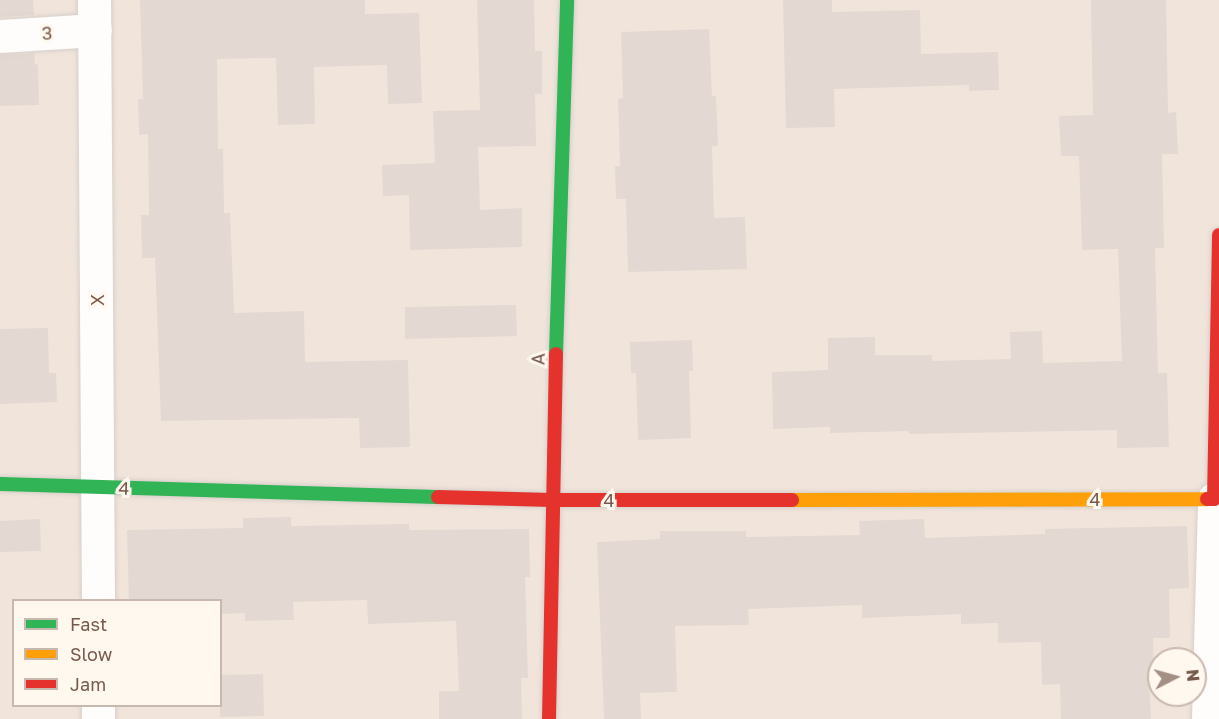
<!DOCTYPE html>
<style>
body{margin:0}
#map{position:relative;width:1219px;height:719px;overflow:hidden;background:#f8f3ed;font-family:"Golos Text",sans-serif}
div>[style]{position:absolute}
.residential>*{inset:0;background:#f1e5db}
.building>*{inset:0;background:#e3d9d2}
.roads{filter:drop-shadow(0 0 2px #d7cfca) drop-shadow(0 0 2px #d7cfca)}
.street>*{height:33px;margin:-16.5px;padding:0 16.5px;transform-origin:16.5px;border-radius:16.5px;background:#fefdfc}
.fast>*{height:14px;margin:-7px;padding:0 7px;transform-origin:7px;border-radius:7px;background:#30b455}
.slow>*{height:14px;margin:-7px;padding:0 7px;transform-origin:7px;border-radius:7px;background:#ff9f0a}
.jam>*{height:14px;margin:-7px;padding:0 7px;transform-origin:7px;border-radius:7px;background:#e5322d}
span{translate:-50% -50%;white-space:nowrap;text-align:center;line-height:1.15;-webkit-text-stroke:6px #fff8ef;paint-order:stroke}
.street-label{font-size:18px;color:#77594c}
.legend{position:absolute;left:12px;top:599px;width:210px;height:108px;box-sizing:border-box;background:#fff8ef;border:2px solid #c9b8ae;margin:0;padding:8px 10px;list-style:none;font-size:18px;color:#77594c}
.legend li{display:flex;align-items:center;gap:12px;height:30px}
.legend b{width:30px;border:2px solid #c9b8ae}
.north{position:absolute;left:1147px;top:647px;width:60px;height:60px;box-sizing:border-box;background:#fff8ef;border:2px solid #c9b8ae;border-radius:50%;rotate:84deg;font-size:16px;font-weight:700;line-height:24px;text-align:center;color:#77594c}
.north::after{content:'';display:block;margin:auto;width:21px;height:27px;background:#a48f84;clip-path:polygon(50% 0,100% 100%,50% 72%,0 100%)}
</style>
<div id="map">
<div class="residential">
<i style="clip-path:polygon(evenodd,0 0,1219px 0,1219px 719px,0 719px,0 0,14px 600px,220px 600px,220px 706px,14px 706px,14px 600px,0 0,1159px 659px,1195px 659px,1195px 695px,1159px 695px,1159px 659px)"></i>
</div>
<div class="building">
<i style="clip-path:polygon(0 0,33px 0,34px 15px,0 17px)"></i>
<i style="clip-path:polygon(140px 0,365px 0,365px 14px,419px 13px,422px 103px,388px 104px,387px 65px,314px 67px,315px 124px,278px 125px,276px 58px,217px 59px,218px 149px,223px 149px,224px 213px,230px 213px,234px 313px,304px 311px,305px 362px,408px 360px,410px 447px,360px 448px,359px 418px,161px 421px,155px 258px,142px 258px,141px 215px,149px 215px,148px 134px,139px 135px,138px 99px,143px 99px)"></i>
<i style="clip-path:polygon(477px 0,534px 0,535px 51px,542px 51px,542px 94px,535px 94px,536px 146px,478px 147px,480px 210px,522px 208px,522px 247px,410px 250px,409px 195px,383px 196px,382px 165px,435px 163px,433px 111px,480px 110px)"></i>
<i style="clip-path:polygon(783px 0,832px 0,832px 12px,920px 10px,921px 54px,998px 52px,999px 90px,969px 91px,969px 85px,834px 89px,835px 127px,786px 128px)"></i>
<i style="clip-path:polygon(1091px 0,1166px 0,1168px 113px,1176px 112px,1178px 154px,1162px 154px,1164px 248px,1155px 248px,1158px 373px,1167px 373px,1169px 447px,1117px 448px,1117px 430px,909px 434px,909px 431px,830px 433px,830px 427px,773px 429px,772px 372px,828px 370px,828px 338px,875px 337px,875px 355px,932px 355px,932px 361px,1011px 359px,1010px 332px,1042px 331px,1043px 363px,1122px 361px,1118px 249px,1082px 250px,1079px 156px,1061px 156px,1059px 116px,1093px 115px)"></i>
<i style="clip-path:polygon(709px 29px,712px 96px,716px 96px,718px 146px,712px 146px,714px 218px,745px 217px,747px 269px,628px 272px,626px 199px,616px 199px,615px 166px,620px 166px,618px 99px,623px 98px,621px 32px)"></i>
<i style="clip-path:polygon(34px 53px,35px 65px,38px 64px,39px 105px,0 106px,0 55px)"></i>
<i style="clip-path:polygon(516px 305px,517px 336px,405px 339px,405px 307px)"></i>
<i style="clip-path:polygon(48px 328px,49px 373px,56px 373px,57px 402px,0 404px,0 329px)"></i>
<i style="clip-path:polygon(692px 340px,693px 371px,689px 371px,691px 438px,638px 440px,636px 373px,631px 373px,630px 342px)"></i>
<i style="clip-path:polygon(291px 517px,291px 526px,409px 524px,409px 530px,529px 529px,530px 577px,525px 577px,528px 678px,521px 678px,522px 719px,439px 719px,439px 691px,459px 691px,456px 621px,368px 624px,367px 600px,293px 602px,294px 620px,245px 621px,245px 613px,220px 614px,220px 600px,129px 600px,127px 530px,243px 528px,243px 518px)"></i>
<i style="clip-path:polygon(40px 519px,41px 551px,0 552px,0 521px)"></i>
<i style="clip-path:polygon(924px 519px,925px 538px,1045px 534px,1045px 529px,1187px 526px,1189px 588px,1169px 589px,1170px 638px,1153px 638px,1154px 682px,1149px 682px,1151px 719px,1061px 719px,1060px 684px,1042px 685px,1041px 642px,998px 643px,998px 623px,961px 624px,961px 614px,862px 618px,862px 605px,748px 609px,749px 625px,675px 626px,677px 692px,640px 693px,641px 719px,604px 719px,597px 542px,660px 539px,660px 531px,746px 531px,746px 537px,860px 535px,859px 521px)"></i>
<i style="clip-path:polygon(263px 674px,264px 716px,220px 717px,220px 675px)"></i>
</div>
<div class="roads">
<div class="street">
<i style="left:94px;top:0;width:600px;rotate:89.62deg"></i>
<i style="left:0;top:36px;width:95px;rotate:-3.6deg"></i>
<i style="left:98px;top:719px;width:13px;rotate:-90deg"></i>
<i style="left:1208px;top:719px;width:220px;rotate:-88.4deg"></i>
<i style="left:1214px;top:499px;width:5px"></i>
</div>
<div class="fast">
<i style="left:556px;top:354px;width:354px;rotate:-88.2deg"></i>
<i style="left:0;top:484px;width:438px;rotate:1.7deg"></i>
</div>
<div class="slow">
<i style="left:792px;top:500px;width:415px;rotate:-0.1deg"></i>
</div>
<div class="jam">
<i style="left:438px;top:497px;width:114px;rotate:1.5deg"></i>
<i style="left:552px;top:500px;width:240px"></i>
<i style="left:1207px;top:499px;width:7px"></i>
<i style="left:1214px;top:499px;width:264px;rotate:-88.9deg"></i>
<i style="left:549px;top:719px;width:365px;rotate:-88.9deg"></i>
</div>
</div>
<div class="street-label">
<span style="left:47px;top:33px;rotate:-4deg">3</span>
<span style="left:97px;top:300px;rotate:-90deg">X</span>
<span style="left:538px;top:359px;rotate:-88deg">A</span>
<span style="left:124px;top:488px;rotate:2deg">4</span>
<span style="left:1095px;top:499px">4</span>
<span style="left:609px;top:500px">4</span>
</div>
<ul class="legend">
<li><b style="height:8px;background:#30b455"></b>Fast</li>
<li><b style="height:8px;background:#ff9f0a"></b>Slow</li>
<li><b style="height:8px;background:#e5322d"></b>Jam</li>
</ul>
<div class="north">N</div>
</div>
